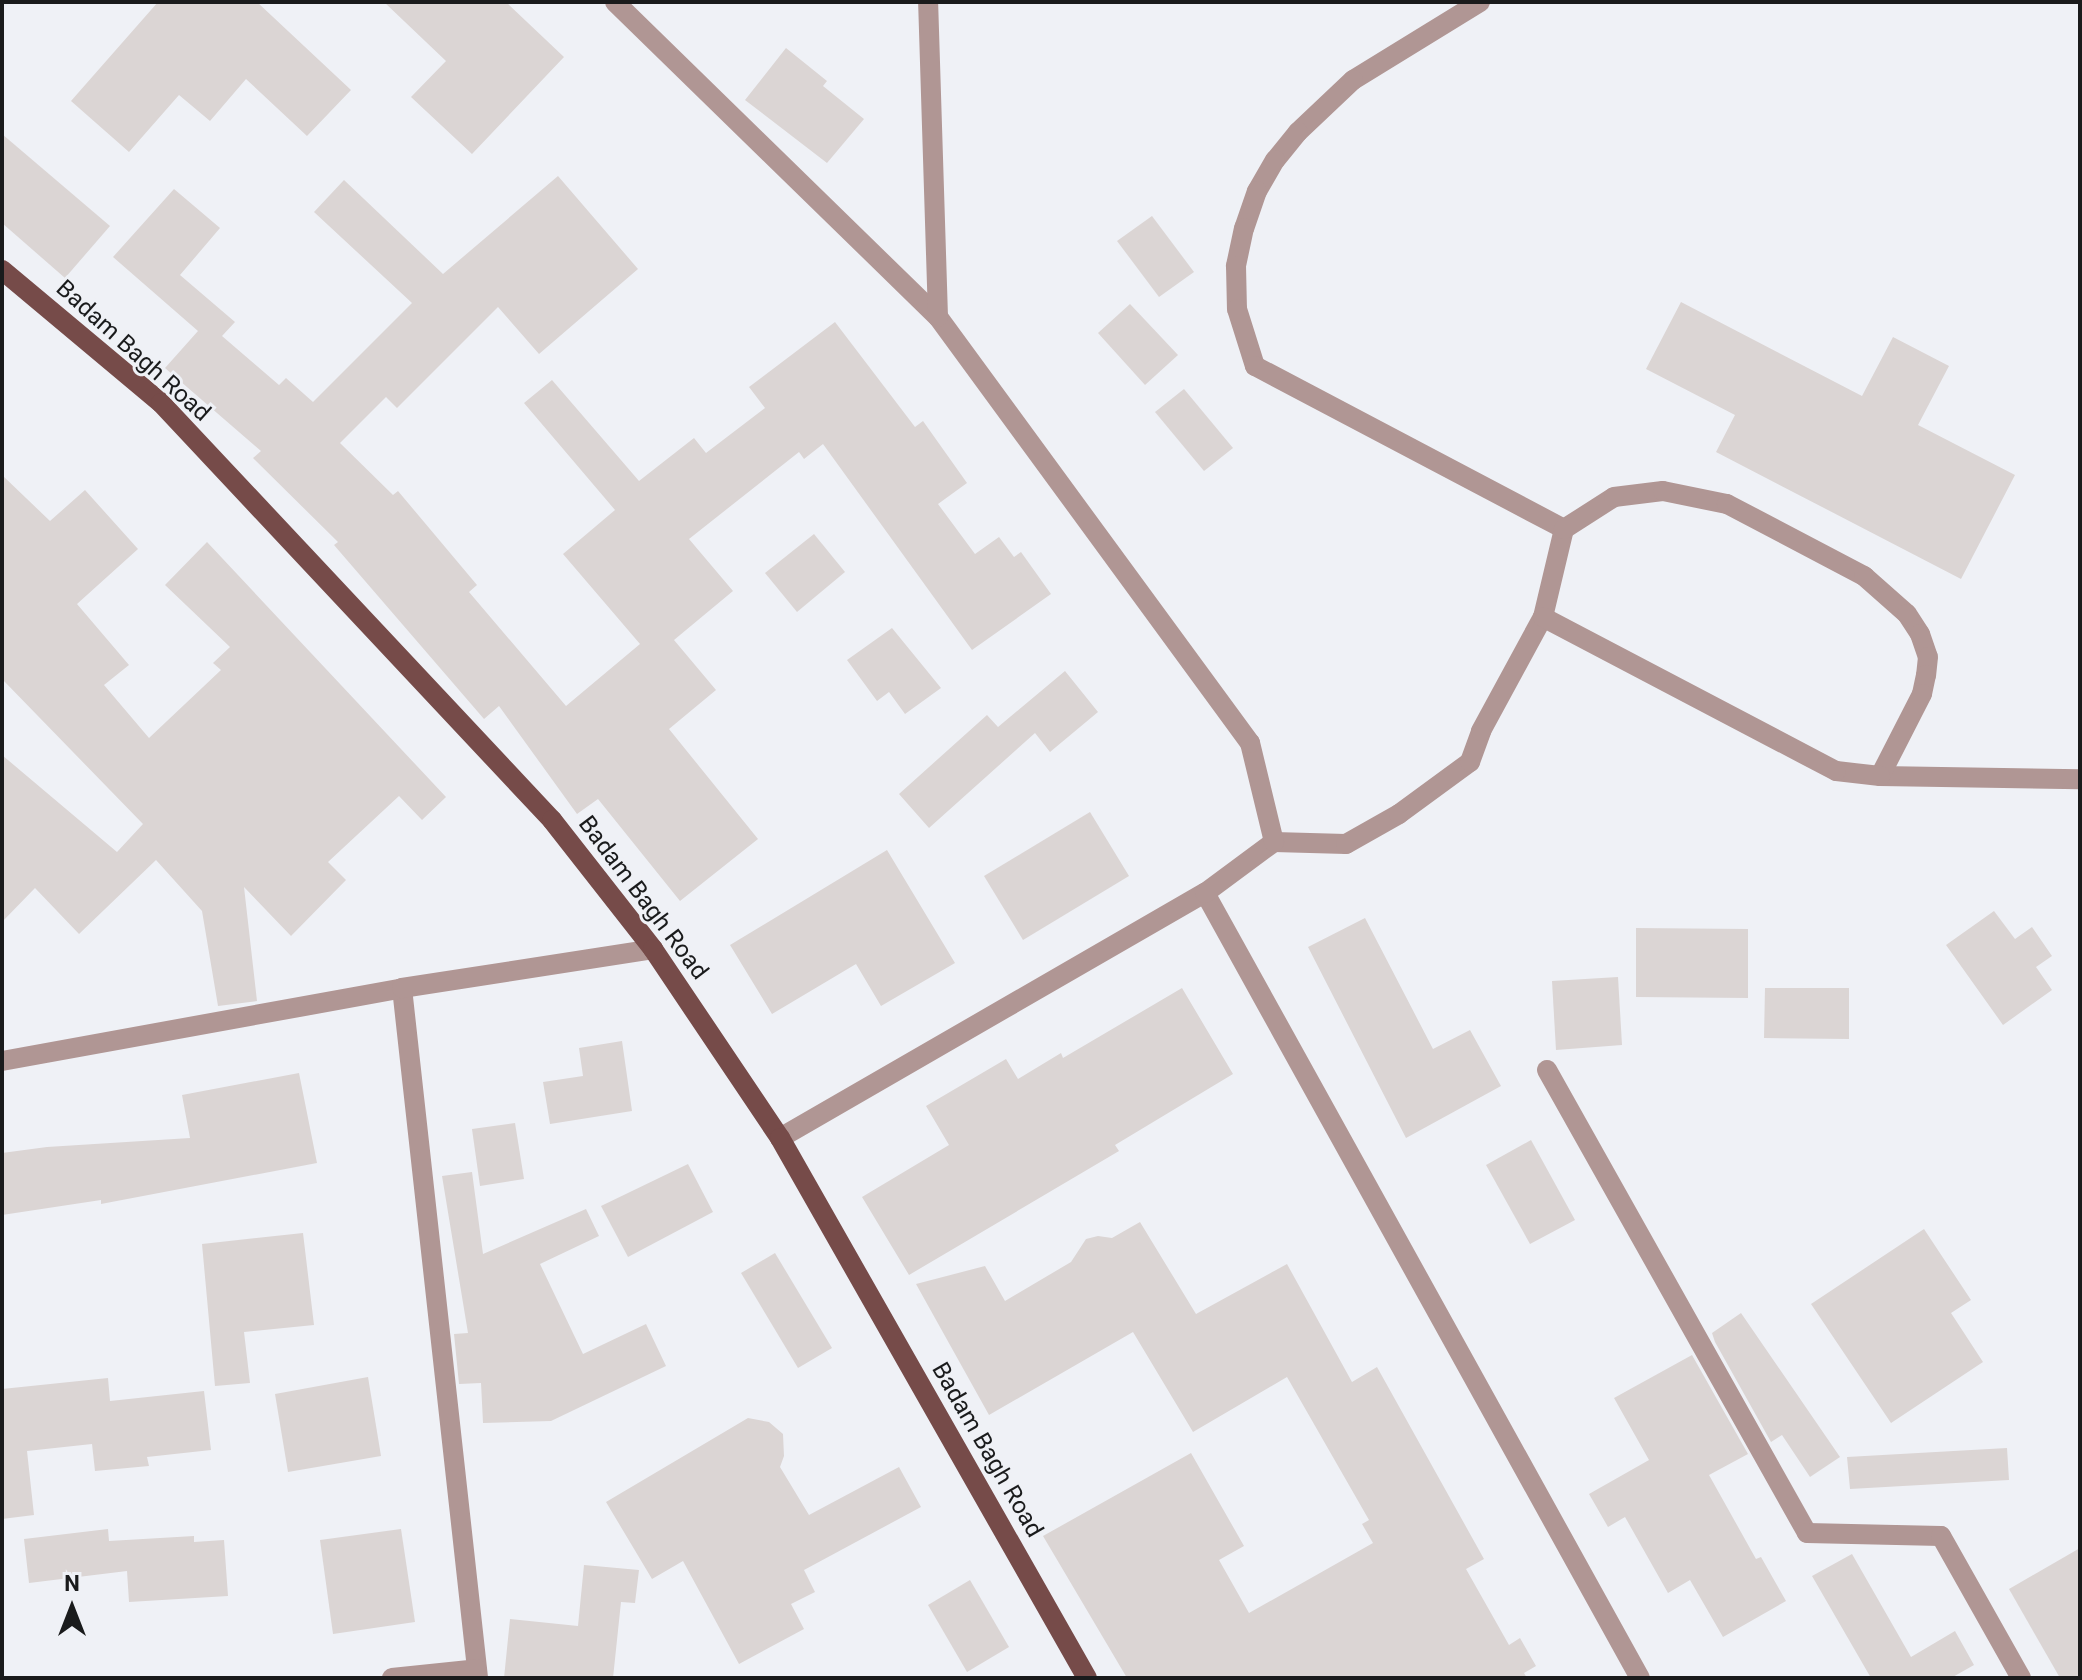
<!DOCTYPE html>
<style>
body{margin:0}
#map{position:relative;width:2082px;height:1680px;overflow:hidden;background:#eff1f6;font-family:Roboto,sans-serif}
div>[style]{position:absolute}
.building>*{inset:0;background:#dbd5d4}
.lane>*{height:20px;margin:-10px;padding:0 10px;transform-origin:10px;border-radius:10px;background:#b09694}
.street>*{height:20px;margin:-10px;padding:0 10px;transform-origin:10px;border-radius:10px;background:#b09694}
.primary>*{height:20px;margin:-10px;padding:0 10px;transform-origin:10px;border-radius:10px;background:#764b49}
span{translate:-50% -50%;white-space:nowrap;text-align:center;line-height:1.15;-webkit-text-stroke:6px #eff1f6;paint-order:stroke}
.street-label{font-size:24px;color:#1a1b1c}
.frame{position:absolute;inset:0;border:4px solid #1a1b1c;pointer-events:none}
.north{position:absolute;left:32px;top:1568px;width:80px;height:80px;-webkit-text-stroke:6px #eff1f6;paint-order:stroke;rotate:0deg;font-size:22px;font-weight:700;line-height:32px;text-align:center;color:#1a1b1c}
.north::after{content:'';display:block;margin:auto;width:28px;height:36px;background:#1a1b1c;clip-path:polygon(50% 0,100% 100%,50% 72%,0 100%)}
</style>
<div id="map">
<div class="building">
<i style="clip-path:polygon(158px 2px,257px 2px,351px 90px,307px 136px,246px 79px,210px 121px,179px 95px,129px 152px,71px 101px)"></i>
<i style="clip-path:polygon(384px 2px,506px 2px,564px 57px,472px 154px,411px 97px,446px 61px)"></i>
<i style="clip-path:polygon(786px 48px,827px 81px,823px 86px,864px 119px,827px 163px,745px 100px)"></i>
<i style="clip-path:polygon(2px 134px,110px 226px,65px 278px,2px 223px)"></i>
<i style="clip-path:polygon(558px 176px,638px 269px,539px 354px,498px 307px,397px 408px,386px 397px,340px 443px,393px 495px,398px 491px,477px 585px,469px 592px,566px 706px,640px 644px,563px 554px,615px 510px,524px 403px,552px 380px,639px 481px,694px 438px,706px 453px,765px 408px,749px 387px,835px 322px,915px 427px,923px 421px,967px 483px,938px 504px,975px 554px,999px 537px,1014px 557px,1021px 552px,1051px 594px,972px 650px,823px 444px,804px 459px,799px 452px,689px 539px,733px 591px,674px 640px,716px 690px,669px 729px,758px 839px,680px 901px,598px 799px,577px 814px,499px 706px,484px 719px,334px 545px,338px 542px,253px 458px,261px 451px,165px 368px,198px 331px,113px 257px,174px 189px,220px 228px,180px 275px,235px 322px,222px 336px,279px 385px,286px 378px,313px 402px,412px 303px,314px 212px,344px 180px,443px 274px)"></i>
<i style="clip-path:polygon(1152px 216px,1194px 272px,1159px 297px,1117px 241px)"></i>
<i style="clip-path:polygon(1681px 302px,1862px 396px,1893px 337px,1949px 366px,1918px 425px,2015px 475px,1961px 579px,1716px 452px,1735px 415px,1646px 369px)"></i>
<i style="clip-path:polygon(1130px 304px,1178px 355px,1145px 385px,1098px 333px)"></i>
<i style="clip-path:polygon(1184px 389px,1233px 448px,1204px 471px,1155px 412px)"></i>
<i style="clip-path:polygon(2px 475px,50px 521px,85px 490px,138px 549px,77px 604px,129px 665px,104px 685px,149px 738px,221px 670px,213px 663px,230px 647px,165px 585px,207px 542px,446px 797px,422px 820px,399px 796px,328px 862px,346px 880px,291px 936px,244px 887px,257px 1001px,218px 1006px,202px 911px,156px 860px,79px 934px,35px 888px,2px 922px,2px 755px,117px 852px,143px 824px,2px 679px)"></i>
<i style="clip-path:polygon(814px 534px,845px 572px,797px 612px,765px 573px)"></i>
<i style="clip-path:polygon(892px 628px,941px 688px,905px 714px,889px 692px,877px 701px,847px 660px)"></i>
<i style="clip-path:polygon(1065px 671px,1098px 712px,1050px 752px,1035px 733px,929px 828px,899px 794px,987px 715px,998px 727px)"></i>
<i style="clip-path:polygon(1090px 812px,1129px 876px,1023px 940px,984px 876px)"></i>
<i style="clip-path:polygon(887px 850px,955px 963px,881px 1006px,856px 964px,772px 1014px,730px 945px)"></i>
<i style="clip-path:polygon(1994px 911px,2015px 939px,2032px 927px,2052px 956px,2036px 967px,2052px 990px,2003px 1025px,1946px 945px)"></i>
<i style="clip-path:polygon(1365px 918px,1433px 1049px,1470px 1030px,1501px 1086px,1406px 1138px,1308px 947px)"></i>
<i style="clip-path:polygon(1636px 928px,1748px 929px,1748px 998px,1636px 997px)"></i>
<i style="clip-path:polygon(1618px 977px,1622px 1045px,1556px 1050px,1552px 981px)"></i>
<i style="clip-path:polygon(1182px 988px,1233px 1074px,1115px 1145px,1119px 1151px,909px 1275px,862px 1197px,949px 1145px,926px 1106px,1006px 1059px,1018px 1079px,1061px 1053px,1063px 1058px)"></i>
<i style="clip-path:polygon(1765px 988px,1849px 988px,1849px 1039px,1764px 1038px)"></i>
<i style="clip-path:polygon(622px 1041px,632px 1111px,550px 1124px,543px 1082px,583px 1076px,579px 1048px)"></i>
<i style="clip-path:polygon(299px 1073px,317px 1163px,101px 1204px,101px 1200px,2px 1215px,2px 1153px,47px 1147px,190px 1138px,182px 1095px)"></i>
<i style="clip-path:polygon(515px 1123px,524px 1179px,480px 1186px,472px 1129px)"></i>
<i style="clip-path:polygon(1531px 1140px,1575px 1220px,1530px 1244px,1486px 1165px)"></i>
<i style="clip-path:polygon(688px 1164px,713px 1212px,628px 1257px,601px 1206px)"></i>
<i style="clip-path:polygon(472px 1172px,483px 1254px,586px 1209px,599px 1236px,540px 1264px,583px 1354px,646px 1324px,666px 1366px,551px 1421px,483px 1423px,481px 1383px,459px 1384px,454px 1334px,468px 1333px,442px 1176px)"></i>
<i style="clip-path:polygon(1140px 1222px,1196px 1314px,1287px 1264px,1352px 1382px,1377px 1367px,1484px 1559px,1466px 1569px,1509px 1645px,1520px 1638px,1536px 1666px,1524px 1673px,1527px 1678px,1127px 1678px,1043px 1536px,1191px 1453px,1244px 1546px,1219px 1560px,1249px 1613px,1373px 1543px,1362px 1524px,1369px 1520px,1287px 1377px,1193px 1432px,1133px 1332px,989px 1415px,916px 1284px,985px 1266px,1005px 1301px,1071px 1262px,1086px 1239px,1098px 1236px,1112px 1238px)"></i>
<i style="clip-path:polygon(1924px 1229px,1971px 1300px,1951px 1313px,1983px 1362px,1891px 1423px,1811px 1304px)"></i>
<i style="clip-path:polygon(303px 1233px,314px 1325px,244px 1332px,250px 1383px,215px 1386px,202px 1244px)"></i>
<i style="clip-path:polygon(775px 1253px,832px 1348px,798px 1368px,741px 1273px)"></i>
<i style="clip-path:polygon(1741px 1313px,1840px 1457px,1810px 1477px,1782px 1435px,1771px 1442px,1715px 1342px,1712px 1333px)"></i>
<i style="clip-path:polygon(1692px 1355px,1748px 1454px,1709px 1475px,1756px 1559px,1761px 1557px,1786px 1601px,1723px 1637px,1690px 1580px,1668px 1593px,1625px 1517px,1608px 1527px,1589px 1494px,1649px 1460px,1614px 1398px)"></i>
<i style="clip-path:polygon(368px 1377px,381px 1456px,288px 1472px,275px 1394px)"></i>
<i style="clip-path:polygon(108px 1378px,110px 1401px,204px 1391px,211px 1450px,147px 1457px,149px 1466px,95px 1471px,92px 1444px,27px 1451px,34px 1515px,2px 1519px,2px 1389px)"></i>
<i style="clip-path:polygon(748px 1418px,769px 1422px,783px 1434px,784px 1456px,780px 1467px,809px 1515px,899px 1467px,921px 1507px,804px 1570px,815px 1592px,791px 1604px,804px 1629px,739px 1664px,683px 1561px,652px 1579px,606px 1502px)"></i>
<i style="clip-path:polygon(2007px 1448px,2009px 1480px,1850px 1489px,1847px 1457px)"></i>
<i style="clip-path:polygon(108px 1529px,109px 1541px,194px 1536px,194px 1542px,224px 1540px,228px 1596px,129px 1602px,127px 1571px,29px 1583px,24px 1539px)"></i>
<i style="clip-path:polygon(401px 1529px,415px 1622px,333px 1634px,320px 1540px)"></i>
<i style="clip-path:polygon(2080px 1548px,2080px 1678px,2060px 1678px,2009px 1589px)"></i>
<i style="clip-path:polygon(1852px 1554px,1911px 1657px,1955px 1631px,1974px 1665px,1951px 1678px,1871px 1678px,1812px 1576px)"></i>
<i style="clip-path:polygon(584px 1565px,639px 1570px,635px 1603px,621px 1602px,613px 1678px,504px 1678px,510px 1619px,578px 1626px)"></i>
<i style="clip-path:polygon(970px 1580px,1009px 1647px,967px 1672px,928px 1605px)"></i>
</div>
<div class="lane">
<i style="left:1480px;top:2px;width:149px;rotate:148.4deg"></i>
<i style="left:1353px;top:80px;width:76px;rotate:136.6deg"></i>
<i style="left:1298px;top:132px;width:36px;rotate:129deg"></i>
<i style="left:1275px;top:160px;width:36px;rotate:120deg"></i>
<i style="left:1257px;top:191px;width:39px;rotate:109deg"></i>
<i style="left:1244px;top:228px;width:39px;rotate:102deg"></i>
<i style="left:1236px;top:266px;width:43px;rotate:88.7deg"></i>
<i style="left:1237px;top:309px;width:60px;rotate:72.5deg"></i>
<i style="left:1255px;top:366px;width:349px;rotate:27.8deg"></i>
<i style="left:1880px;top:776px;width:200px;rotate:0.9deg"></i>
<i style="left:1274px;top:842px;width:72px;rotate:1.6deg"></i>
<i style="left:1346px;top:844px;width:61px;rotate:-29.5deg"></i>
<i style="left:1399px;top:814px;width:88px;rotate:-36.2deg"></i>
<i style="left:1470px;top:762px;width:33px;rotate:-70deg"></i>
<i style="left:1481px;top:731px;width:130px;rotate:-61.5deg"></i>
<i style="left:1543px;top:617px;width:90px;rotate:-76.6deg"></i>
<i style="left:1564px;top:529px;width:59px;rotate:-32.6deg"></i>
<i style="left:1614px;top:497px;width:49px;rotate:-7deg"></i>
<i style="left:1663px;top:491px;width:65px;rotate:11.5deg"></i>
<i style="left:1727px;top:504px;width:155px;rotate:27.7deg"></i>
<i style="left:1864px;top:576px;width:57px;rotate:41.5deg"></i>
<i style="left:1907px;top:614px;width:24px;rotate:57deg"></i>
<i style="left:1920px;top:634px;width:24px;rotate:71deg"></i>
<i style="left:1928px;top:657px;width:18px;rotate:96deg"></i>
<i style="left:1926px;top:675px;width:19px;rotate:102deg"></i>
<i style="left:1922px;top:694px;width:92px;rotate:117.1deg"></i>
<i style="left:1880px;top:776px;width:44px;rotate:-173.5deg"></i>
<i style="left:1836px;top:771px;width:331px;rotate:-152.3deg"></i>
<i style="left:1547px;top:1070px;width:531px;rotate:60.68deg"></i>
<i style="left:1807px;top:1533px;width:134px;rotate:1.3deg"></i>
<i style="left:1941px;top:1536px;width:163px;rotate:60.6deg"></i>
</div>
<div class="street">
<i style="left:615px;top:2px;width:451px;rotate:44.3deg"></i>
<i style="left:1205px;top:893px;width:897px;rotate:61.01deg"></i>
<i style="left:402px;top:988px;width:694px;rotate:83.71deg"></i>
<i style="left:2px;top:1061px;width:407px;rotate:-10.3deg"></i>
<i style="left:402px;top:988px;width:254px;rotate:-8.8deg"></i>
<i style="left:780px;top:1138px;width:491px;rotate:-30deg"></i>
<i style="left:1205px;top:893px;width:86px;rotate:-36.5deg"></i>
<i style="left:1274px;top:842px;width:102px;rotate:-103.6deg"></i>
<i style="left:1250px;top:743px;width:528px;rotate:-126.22deg"></i>
<i style="left:938px;top:317px;width:315px;rotate:-91.8deg"></i>
<i style="left:392px;top:1678px;width:85px;rotate:-6deg"></i>
</div>
<div class="primary">
<i style="left:2px;top:270px;width:207px;rotate:39.9deg"></i>
<i style="left:161px;top:403px;width:572px;rotate:46.84deg"></i>
<i style="left:552px;top:820px;width:164px;rotate:51.9deg"></i>
<i style="left:653px;top:949px;width:228px;rotate:56.1deg"></i>
<i style="left:780px;top:1138px;width:621px;rotate:60.38deg"></i>
</div>
<div class="street-label">
<span style="left:133px;top:351px;rotate:42deg">Badam Bagh Road</span>
<span style="left:643px;top:898px;rotate:53deg">Badam Bagh Road</span>
<span style="left:987px;top:1450px;rotate:60deg">Badam Bagh Road</span>
</div>
<div class="frame"></div>
<div class="north">N</div>
</div>
